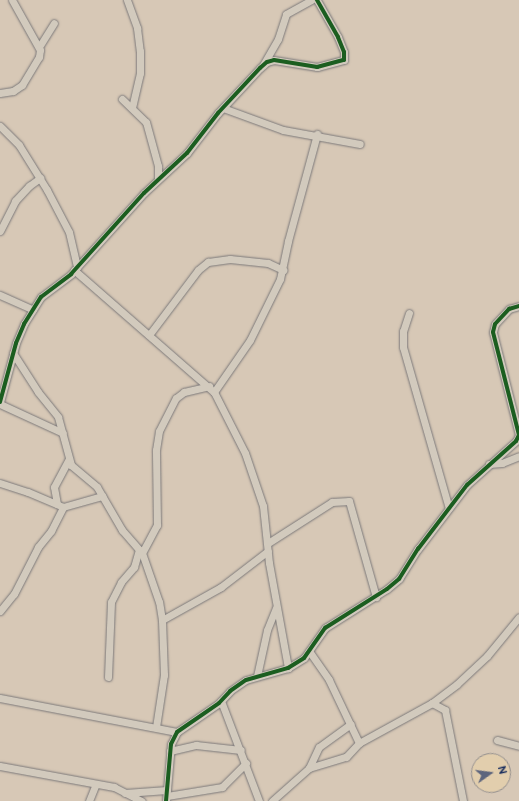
<!DOCTYPE html>
<style>
body{margin:0}
#map{position:relative;width:519px;height:801px;overflow:hidden;background:#d7c8b6;font-family:"Balsamiq Sans",sans-serif}
div>[style]{position:absolute}
.roads{filter:drop-shadow(0 0 1px #7c797a) drop-shadow(0 0 1px #7c797a)}
.minor>*{height:7px;margin:-3.5px;padding:0 3.5px;transform-origin:3.5px;border-radius:3.5px;background:#d2cabd}
.cycleway>*{height:4px;margin:-2px;padding:0 2px;transform-origin:2px;border-radius:2px;background:#1b5e20}
span{translate:-50% -50%;white-space:nowrap;text-align:center;line-height:1.15;-webkit-text-stroke:3.5px #e2cead;paint-order:stroke}
.north{position:absolute;left:471px;top:753px;width:40px;height:40px;box-sizing:border-box;background:#e2cead;border:1px solid #928e8d;border-radius:50%;rotate:76deg;font-size:11px;font-weight:700;line-height:16px;text-align:center;color:#1b2f5e}
.north::after{content:'';display:block;margin:auto;width:14px;height:18px;background:#5d657d;clip-path:polygon(50% 0,100% 100%,50% 72%,0 100%)}
</style>
<div id="map">
<div class="roads">
<div class="minor">
<i style="left:127px;top:0;width:30px;rotate:70deg"></i>
<i style="left:137px;top:28px;width:23px;rotate:83deg"></i>
<i style="left:140px;top:51px;width:22px;rotate:90deg"></i>
<i style="left:140px;top:73px;width:35px;rotate:103deg"></i>
<i style="left:39px;top:47px;width:28px;rotate:-58deg"></i>
<i style="left:263px;top:65px;width:30px;rotate:-60deg"></i>
<i style="left:278px;top:39px;width:26px;rotate:-72deg"></i>
<i style="left:286px;top:14px;width:29px;rotate:-29deg"></i>
<i style="left:0;top:93px;width:13px;rotate:-9deg"></i>
<i style="left:13px;top:91px;width:11px;rotate:-34deg"></i>
<i style="left:22px;top:85px;width:33px;rotate:-59deg"></i>
<i style="left:39px;top:57px;width:7px;rotate:-82deg"></i>
<i style="left:40px;top:50px;width:57px;rotate:-119.2deg"></i>
<i style="left:122px;top:99px;width:33px;rotate:44deg"></i>
<i style="left:146px;top:122px;width:46px;rotate:74.7deg"></i>
<i style="left:158px;top:166px;width:13px;rotate:90deg"></i>
<i style="left:223px;top:108px;width:64px;rotate:20.1deg"></i>
<i style="left:283px;top:130px;width:78px;rotate:10.3deg"></i>
<i style="left:0;top:126px;width:27px;rotate:45deg"></i>
<i style="left:19px;top:145px;width:53px;rotate:58.1deg"></i>
<i style="left:47px;top:190px;width:47px;rotate:62.4deg"></i>
<i style="left:69px;top:232px;width:36px;rotate:77deg"></i>
<i style="left:0;top:231px;width:34px;rotate:-63deg"></i>
<i style="left:15px;top:201px;width:21px;rotate:-47deg"></i>
<i style="left:29px;top:186px;width:14px;rotate:-36deg"></i>
<i style="left:74px;top:270px;width:186px;rotate:41.1deg"></i>
<i style="left:214px;top:392px;width:68px;rotate:63.1deg"></i>
<i style="left:245px;top:453px;width:56px;rotate:71.2deg"></i>
<i style="left:263px;top:506px;width:57px;rotate:84deg"></i>
<i style="left:269px;top:563px;width:107px;rotate:79.7deg"></i>
<i style="left:0;top:295px;width:36px;rotate:24deg"></i>
<i style="left:409px;top:313px;width:19px;rotate:108deg"></i>
<i style="left:403px;top:331px;width:16px;rotate:90deg"></i>
<i style="left:403px;top:347px;width:167px;rotate:74.1deg"></i>
<i style="left:149px;top:335px;width:81px;rotate:-53deg"></i>
<i style="left:198px;top:270px;width:13px;rotate:-39deg"></i>
<i style="left:208px;top:262px;width:22px;rotate:-8deg"></i>
<i style="left:230px;top:259px;width:38px;rotate:6deg"></i>
<i style="left:268px;top:263px;width:17px;rotate:25deg"></i>
<i style="left:13px;top:353px;width:46px;rotate:57.3deg"></i>
<i style="left:38px;top:392px;width:32px;rotate:51deg"></i>
<i style="left:58px;top:417px;width:50px;rotate:74.8deg"></i>
<i style="left:71px;top:465px;width:34px;rotate:40deg"></i>
<i style="left:97px;top:487px;width:50px;rotate:59.8deg"></i>
<i style="left:122px;top:530px;width:30px;rotate:49deg"></i>
<i style="left:214px;top:392px;width:63px;rotate:-55.3deg"></i>
<i style="left:250px;top:340px;width:68px;rotate:-63.8deg"></i>
<i style="left:280px;top:279px;width:39px;rotate:-78deg"></i>
<i style="left:288px;top:241px;width:111px;rotate:-74.8deg"></i>
<i style="left:0;top:402px;width:61px;rotate:-74.8deg"></i>
<i style="left:16px;top:343px;width:21px;rotate:-67deg"></i>
<i style="left:24px;top:324px;width:32px;rotate:-58deg"></i>
<i style="left:41px;top:297px;width:38px;rotate:-37deg"></i>
<i style="left:71px;top:274px;width:109px;rotate:-48deg"></i>
<i style="left:144px;top:193px;width:59px;rotate:-42.9deg"></i>
<i style="left:187px;top:153px;width:51px;rotate:-52.2deg"></i>
<i style="left:218px;top:113px;width:62px;rotate:-47deg"></i>
<i style="left:260px;top:68px;width:9px;rotate:-41deg"></i>
<i style="left:267px;top:62px;width:7px;rotate:-16deg"></i>
<i style="left:274px;top:60px;width:44px;rotate:9.2deg"></i>
<i style="left:317px;top:67px;width:28px;rotate:-15deg"></i>
<i style="left:344px;top:60px;width:8px;rotate:-90deg"></i>
<i style="left:344px;top:52px;width:16px;rotate:-112deg"></i>
<i style="left:338px;top:37px;width:43px;rotate:-119.6deg"></i>
<i style="left:0;top:404px;width:69px;rotate:24.7deg"></i>
<i style="left:489px;top:464px;width:13px;rotate:-4deg"></i>
<i style="left:502px;top:463px;width:18px;rotate:-22deg"></i>
<i style="left:0;top:483px;width:29px;rotate:18deg"></i>
<i style="left:28px;top:492px;width:38px;rotate:23deg"></i>
<i style="left:57px;top:504px;width:17px;rotate:-100deg"></i>
<i style="left:54px;top:487px;width:32px;rotate:-62deg"></i>
<i style="left:268px;top:543px;width:76px;rotate:-32.6deg"></i>
<i style="left:332px;top:502px;width:17px;rotate:-3deg"></i>
<i style="left:349px;top:501px;width:100px;rotate:74.3deg"></i>
<i style="left:0;top:611px;width:22px;rotate:-51deg"></i>
<i style="left:14px;top:594px;width:53px;rotate:-62.9deg"></i>
<i style="left:38px;top:547px;width:21px;rotate:-51deg"></i>
<i style="left:51px;top:531px;width:27px;rotate:-63deg"></i>
<i style="left:63px;top:507px;width:41px;rotate:-15.8deg"></i>
<i style="left:162px;top:620px;width:68px;rotate:-29.2deg"></i>
<i style="left:221px;top:587px;width:59px;rotate:-37.5deg"></i>
<i style="left:309px;top:651px;width:35px;rotate:55deg"></i>
<i style="left:329px;top:680px;width:70px;rotate:64.5deg"></i>
<i style="left:257px;top:676px;width:47px;rotate:-77.7deg"></i>
<i style="left:267px;top:630px;width:24px;rotate:-68deg"></i>
<i style="left:108px;top:677px;width:75px;rotate:-87.7deg"></i>
<i style="left:111px;top:602px;width:22px;rotate:-63deg"></i>
<i style="left:121px;top:582px;width:20px;rotate:-49deg"></i>
<i style="left:134px;top:567px;width:18px;rotate:-74deg"></i>
<i style="left:0;top:698px;width:180px;rotate:10.9deg"></i>
<i style="left:221px;top:701px;width:107px;rotate:69.2deg"></i>
<i style="left:432px;top:703px;width:15px;rotate:28deg"></i>
<i style="left:445px;top:710px;width:93px;rotate:78.8deg"></i>
<i style="left:156px;top:727px;width:53px;rotate:-81.3deg"></i>
<i style="left:164px;top:675px;width:55px;rotate:-92.1deg"></i>
<i style="left:162px;top:620px;width:18px;rotate:-99deg"></i>
<i style="left:159px;top:602px;width:52px;rotate:-109.1deg"></i>
<i style="left:142px;top:553px;width:32px;rotate:-62deg"></i>
<i style="left:157px;top:525px;width:75px;rotate:-90.8deg"></i>
<i style="left:156px;top:450px;width:19px;rotate:-81deg"></i>
<i style="left:159px;top:431px;width:37px;rotate:-63deg"></i>
<i style="left:176px;top:398px;width:10px;rotate:-37deg"></i>
<i style="left:184px;top:392px;width:26px;rotate:-13deg"></i>
<i style="left:497px;top:740px;width:23px;rotate:15deg"></i>
<i style="left:170px;top:751px;width:27px;rotate:-13deg"></i>
<i style="left:196px;top:745px;width:45px;rotate:6.3deg"></i>
<i style="left:0;top:766px;width:116px;rotate:10.4deg"></i>
<i style="left:114px;top:787px;width:31px;rotate:27deg"></i>
<i style="left:309px;top:768px;width:23px;rotate:-65deg"></i>
<i style="left:319px;top:747px;width:39px;rotate:-36deg"></i>
<i style="left:125px;top:793px;width:42px;rotate:-4.1deg"></i>
<i style="left:167px;top:796px;width:56px;rotate:-9.3deg"></i>
<i style="left:222px;top:787px;width:34px;rotate:-45deg"></i>
<i style="left:89px;top:801px;width:18px;rotate:-68deg"></i>
<i style="left:166px;top:801px;width:57px;rotate:-85deg"></i>
<i style="left:171px;top:744px;width:13px;rotate:-63deg"></i>
<i style="left:177px;top:732px;width:51px;rotate:-34.6deg"></i>
<i style="left:219px;top:703px;width:16px;rotate:-47deg"></i>
<i style="left:230px;top:691px;width:19px;rotate:-35deg"></i>
<i style="left:246px;top:680px;width:44px;rotate:-15.9deg"></i>
<i style="left:288px;top:668px;width:19px;rotate:-32deg"></i>
<i style="left:304px;top:658px;width:37px;rotate:-55deg"></i>
<i style="left:325px;top:628px;width:73px;rotate:-32.2deg"></i>
<i style="left:387px;top:589px;width:16px;rotate:-40deg"></i>
<i style="left:399px;top:579px;width:36px;rotate:-58deg"></i>
<i style="left:418px;top:549px;width:81px;rotate:-52.6deg"></i>
<i style="left:467px;top:485px;width:66px;rotate:-41.9deg"></i>
<i style="left:516px;top:441px;width:7px;rotate:-63deg"></i>
<i style="left:519px;top:435px;width:106px;rotate:-104.2deg"></i>
<i style="left:493px;top:332px;width:8px;rotate:-76deg"></i>
<i style="left:495px;top:324px;width:21px;rotate:-47deg"></i>
<i style="left:509px;top:309px;width:10px;rotate:-17deg"></i>
<i style="left:272px;top:801px;width:50px;rotate:-41.7deg"></i>
<i style="left:309px;top:768px;width:39px;rotate:-17deg"></i>
<i style="left:346px;top:757px;width:19px;rotate:-47deg"></i>
<i style="left:359px;top:743px;width:83px;rotate:-28.7deg"></i>
<i style="left:432px;top:703px;width:31px;rotate:-37deg"></i>
<i style="left:457px;top:684px;width:41px;rotate:-43deg"></i>
<i style="left:487px;top:656px;width:50px;rotate:-50.6deg"></i>
</div>
</div>
<div class="cycleway">
<i style="left:0;top:402px;width:61px;rotate:-74.8deg"></i>
<i style="left:16px;top:343px;width:21px;rotate:-67deg"></i>
<i style="left:24px;top:324px;width:32px;rotate:-58deg"></i>
<i style="left:41px;top:297px;width:38px;rotate:-37deg"></i>
<i style="left:71px;top:274px;width:109px;rotate:-48deg"></i>
<i style="left:144px;top:193px;width:59px;rotate:-42.9deg"></i>
<i style="left:187px;top:153px;width:51px;rotate:-52.2deg"></i>
<i style="left:218px;top:113px;width:62px;rotate:-47deg"></i>
<i style="left:260px;top:68px;width:9px;rotate:-41deg"></i>
<i style="left:267px;top:62px;width:7px;rotate:-16deg"></i>
<i style="left:274px;top:60px;width:44px;rotate:9.2deg"></i>
<i style="left:317px;top:67px;width:28px;rotate:-15deg"></i>
<i style="left:344px;top:60px;width:8px;rotate:-90deg"></i>
<i style="left:344px;top:52px;width:16px;rotate:-112deg"></i>
<i style="left:338px;top:37px;width:43px;rotate:-119.6deg"></i>
<i style="left:166px;top:801px;width:57px;rotate:-85deg"></i>
<i style="left:171px;top:744px;width:13px;rotate:-63deg"></i>
<i style="left:177px;top:732px;width:51px;rotate:-34.6deg"></i>
<i style="left:219px;top:703px;width:16px;rotate:-47deg"></i>
<i style="left:230px;top:691px;width:19px;rotate:-35deg"></i>
<i style="left:246px;top:680px;width:44px;rotate:-15.9deg"></i>
<i style="left:288px;top:668px;width:19px;rotate:-32deg"></i>
<i style="left:304px;top:658px;width:37px;rotate:-55deg"></i>
<i style="left:325px;top:628px;width:73px;rotate:-32.2deg"></i>
<i style="left:387px;top:589px;width:16px;rotate:-40deg"></i>
<i style="left:399px;top:579px;width:36px;rotate:-58deg"></i>
<i style="left:418px;top:549px;width:81px;rotate:-52.6deg"></i>
<i style="left:467px;top:485px;width:66px;rotate:-41.9deg"></i>
<i style="left:516px;top:441px;width:7px;rotate:-63deg"></i>
<i style="left:519px;top:435px;width:106px;rotate:-104.2deg"></i>
<i style="left:493px;top:332px;width:8px;rotate:-76deg"></i>
<i style="left:495px;top:324px;width:21px;rotate:-47deg"></i>
<i style="left:509px;top:309px;width:10px;rotate:-17deg"></i>
</div>
<div class="north">N</div>
</div>
